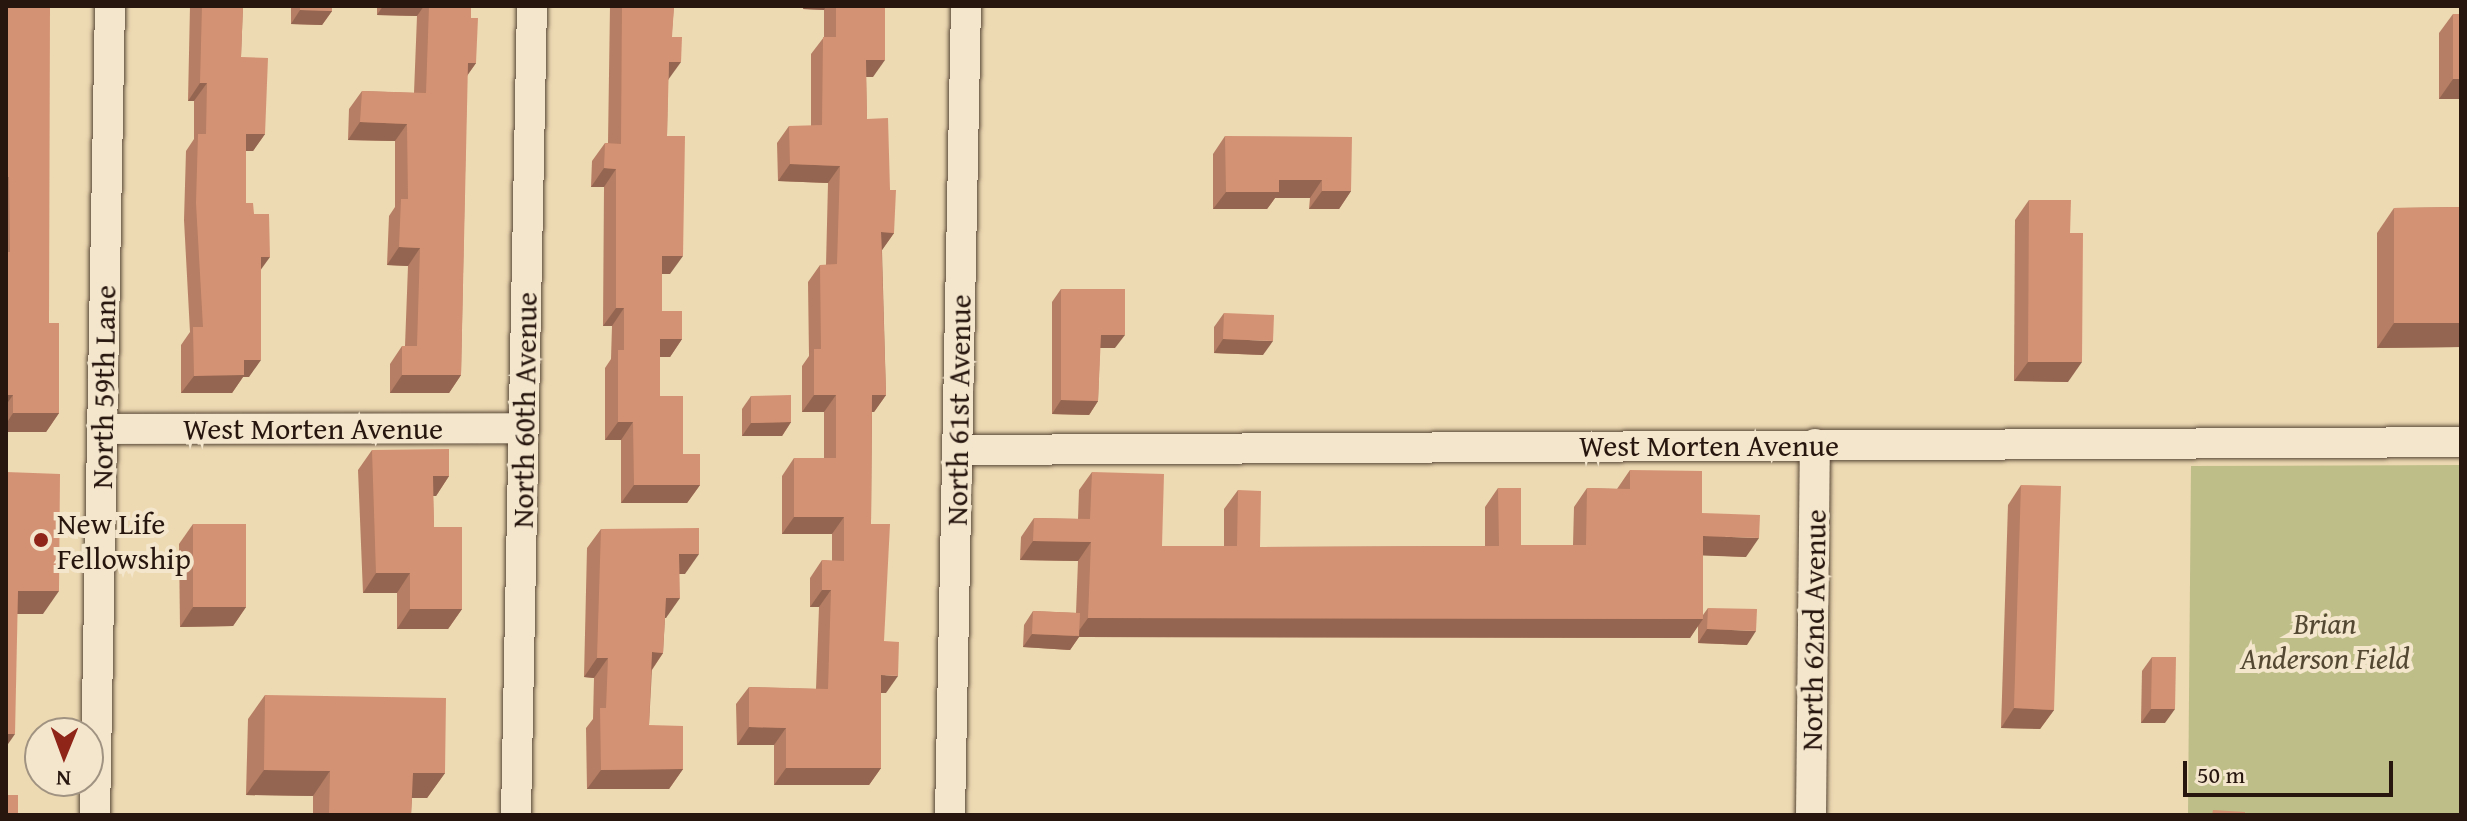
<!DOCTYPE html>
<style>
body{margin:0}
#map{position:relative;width:2467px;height:821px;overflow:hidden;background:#edd9b2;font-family:"Gentium Book Plus",serif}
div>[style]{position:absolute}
.green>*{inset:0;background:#bebe88}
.roads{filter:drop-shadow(0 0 2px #584737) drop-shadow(0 0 2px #584737)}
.minor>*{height:30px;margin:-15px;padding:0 15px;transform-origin:15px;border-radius:15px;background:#f3e6cd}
.wall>*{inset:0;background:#b67e64}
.shaded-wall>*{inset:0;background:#946651}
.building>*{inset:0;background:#d49274}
.dots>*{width:22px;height:22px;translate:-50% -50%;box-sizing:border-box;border:4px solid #f3e6cd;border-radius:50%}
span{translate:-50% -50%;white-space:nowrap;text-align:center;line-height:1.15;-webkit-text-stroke:8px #f3e6cd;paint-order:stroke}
.street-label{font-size:30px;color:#27160e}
.poi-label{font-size:30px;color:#27160e}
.left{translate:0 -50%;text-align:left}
.park-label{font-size:30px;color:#544833;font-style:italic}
.frame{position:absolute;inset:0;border:8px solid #27160e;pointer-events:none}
.north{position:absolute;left:24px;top:717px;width:80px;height:80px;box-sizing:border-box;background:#f3e6cd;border:2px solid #a19381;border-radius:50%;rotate:181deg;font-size:22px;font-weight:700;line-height:32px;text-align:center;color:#27160e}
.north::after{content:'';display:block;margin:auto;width:28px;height:36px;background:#8f2418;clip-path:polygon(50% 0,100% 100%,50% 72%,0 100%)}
.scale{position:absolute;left:2183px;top:761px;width:210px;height:36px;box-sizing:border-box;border:4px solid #27160e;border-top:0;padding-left:10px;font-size:24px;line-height:28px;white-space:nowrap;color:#27160e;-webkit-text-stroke:6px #f3e6cd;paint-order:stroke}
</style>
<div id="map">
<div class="green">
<i style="clip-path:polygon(2461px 465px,2461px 815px,2188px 815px,2191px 466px)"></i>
</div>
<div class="roads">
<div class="minor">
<i style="left:102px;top:429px;width:421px;rotate:-0.1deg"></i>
<i style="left:957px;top:450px;width:1504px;rotate:-0.3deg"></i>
<i style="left:95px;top:815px;width:809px;rotate:-88.94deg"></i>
<i style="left:516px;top:815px;width:809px;rotate:-88.87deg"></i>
<i style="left:950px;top:815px;width:809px;rotate:-88.87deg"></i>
<i style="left:1811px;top:815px;width:371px;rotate:-89.4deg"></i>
</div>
</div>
<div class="wall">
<i style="clip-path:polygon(6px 6px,49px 323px,59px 413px,46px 432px,6px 432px)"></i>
<i style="clip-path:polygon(190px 6px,243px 6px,241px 57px,265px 134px,253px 151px,246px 151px,246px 203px,254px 214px,261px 269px,249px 377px,243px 377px,232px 393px,181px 393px,181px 345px,190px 332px,184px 220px,186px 151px,194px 139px,194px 101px,188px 101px)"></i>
<i style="clip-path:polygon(291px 6px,332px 6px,332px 11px,322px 25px,291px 24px)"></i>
<i style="clip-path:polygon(377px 6px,471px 6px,471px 18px,476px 63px,467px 76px,461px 375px,449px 393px,390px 393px,390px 364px,402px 346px,405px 346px,408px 266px,387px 265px,389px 216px,395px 207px,395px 141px,348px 140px,349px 109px,362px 91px,414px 93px,417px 16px,377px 15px)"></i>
<i style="clip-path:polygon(610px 6px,674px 6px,668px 80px,667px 136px,670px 274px,662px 274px,662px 311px,682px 339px,670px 357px,660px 357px,660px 396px,683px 454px,700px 485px,687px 503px,621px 503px,621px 440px,605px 440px,605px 368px,611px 359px,612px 326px,603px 326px,604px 187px,591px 187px,592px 161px,605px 143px,608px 143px)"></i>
<i style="clip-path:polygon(803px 6px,885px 6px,873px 77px,866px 77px,867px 119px,890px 190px,894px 233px,882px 250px,886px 395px,874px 412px,872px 412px,871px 524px,884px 641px,886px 693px,881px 693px,881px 768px,869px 785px,774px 785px,774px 745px,737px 745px,736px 704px,749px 687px,816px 689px,819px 607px,810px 607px,810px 578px,822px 560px,832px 561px,832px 534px,782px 534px,782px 476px,794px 458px,824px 458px,824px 412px,802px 412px,802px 366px,809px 356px,808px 282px,820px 265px,826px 265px,828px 183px,778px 181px,777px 143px,789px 126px,811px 126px,811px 54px,824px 37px,824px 10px,803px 9px)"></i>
<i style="clip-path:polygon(2453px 14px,2461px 99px,2439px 99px,2439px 33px)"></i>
<i style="clip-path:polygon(1225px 136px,1351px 191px,1339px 209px,1309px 209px,1310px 198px,1275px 198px,1267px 209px,1213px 209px,1213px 154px)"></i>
<i style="clip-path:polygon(2029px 200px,2068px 382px,2014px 381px,2015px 220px)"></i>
<i style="clip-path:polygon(2461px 207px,2461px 347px,2377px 348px,2377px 233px,2394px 208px)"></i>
<i style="clip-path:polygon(1061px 289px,1115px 348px,1100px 348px,1098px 401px,1089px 415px,1052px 414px,1052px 302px)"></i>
<i style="clip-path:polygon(1224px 313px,1263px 355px,1214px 353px,1214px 327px)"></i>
<i style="clip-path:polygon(751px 396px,791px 422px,782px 436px,742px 436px,742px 409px)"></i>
<i style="clip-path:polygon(372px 450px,449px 476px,436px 496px,433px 496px,434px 527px,462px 609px,448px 629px,397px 629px,397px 593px,363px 593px,358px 470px)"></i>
<i style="clip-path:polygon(1630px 470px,1702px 513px,1746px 557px,1703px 555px,1703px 615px,1708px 608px,1747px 645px,1698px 643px,1698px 625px,1690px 638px,1079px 637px,1070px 650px,1023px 647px,1024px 625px,1033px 611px,1076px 613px,1078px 561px,1020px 560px,1021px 537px,1034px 518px,1078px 519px,1079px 490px,1092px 472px,1162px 546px,1224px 546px,1224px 509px,1238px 490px,1260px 547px,1485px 546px,1485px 507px,1498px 488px,1521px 545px,1573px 545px,1574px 507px,1587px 488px,1617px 489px)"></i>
<i style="clip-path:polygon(2021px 485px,2054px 710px,2040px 729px,2001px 728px,2008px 505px)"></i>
<i style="clip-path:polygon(193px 524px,246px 607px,233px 626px,180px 627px,179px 544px)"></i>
<i style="clip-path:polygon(601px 529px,685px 574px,679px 574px,666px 618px,665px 618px,663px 653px,652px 670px,649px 725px,683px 769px,669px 789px,587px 789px,586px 728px,593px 719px,594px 678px,584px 677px,587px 548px)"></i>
<i style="clip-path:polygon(2152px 657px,2165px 723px,2141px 723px,2142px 671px)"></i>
<i style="clip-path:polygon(265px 695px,445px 773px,427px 798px,412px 798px,411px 815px,313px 815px,313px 796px,246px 795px,248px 719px)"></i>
</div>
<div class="shaded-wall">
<i style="clip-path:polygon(383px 6px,424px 6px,417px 16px,377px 15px)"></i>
<i style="clip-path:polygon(805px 6px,826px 6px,824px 10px,803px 9px)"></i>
<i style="clip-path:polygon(300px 10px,332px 11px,322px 25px,291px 24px)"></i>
<i style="clip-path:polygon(866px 60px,885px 60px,873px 77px,854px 77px)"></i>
<i style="clip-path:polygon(669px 62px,681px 62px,668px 80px)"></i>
<i style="clip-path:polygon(468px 63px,476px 63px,463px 81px)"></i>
<i style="clip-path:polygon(2453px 79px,2461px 79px,2461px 99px,2439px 99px)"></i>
<i style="clip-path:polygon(200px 83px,207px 83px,194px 101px,188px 101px)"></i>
<i style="clip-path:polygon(360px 122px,407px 124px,395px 141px,348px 140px)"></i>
<i style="clip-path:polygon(246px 134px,265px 134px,253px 151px,234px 151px)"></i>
<i style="clip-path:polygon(790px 164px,840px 166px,828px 183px,778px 181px)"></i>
<i style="clip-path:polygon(604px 168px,616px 169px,604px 187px,591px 187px)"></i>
<i style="clip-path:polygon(1279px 180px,1322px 180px,1310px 198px,1275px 198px,1267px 209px,1213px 209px,1226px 192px)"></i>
<i style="clip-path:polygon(1322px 191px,1351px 191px,1339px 209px,1309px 209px)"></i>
<i style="clip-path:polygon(881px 232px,894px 233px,882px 250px)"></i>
<i style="clip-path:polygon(399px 247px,420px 248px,408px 266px,387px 265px)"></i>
<i style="clip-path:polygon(662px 256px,683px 256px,670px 274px,649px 274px)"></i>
<i style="clip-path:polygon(261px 257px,270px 257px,257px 275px)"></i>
<i style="clip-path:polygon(616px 308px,624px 308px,612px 326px,603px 326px)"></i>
<i style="clip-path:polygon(2394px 323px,2461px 323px,2461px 347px,2377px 348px)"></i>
<i style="clip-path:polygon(1101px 335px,1125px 335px,1115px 348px,1091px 348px)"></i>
<i style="clip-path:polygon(660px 339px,682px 339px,670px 357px,648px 357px)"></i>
<i style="clip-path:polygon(1223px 339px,1273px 341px,1263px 355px,1214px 353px)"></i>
<i style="clip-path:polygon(244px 360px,261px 360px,249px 377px,243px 377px,232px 393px,181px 393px,194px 376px)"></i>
<i style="clip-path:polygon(2028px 362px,2082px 362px,2068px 382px,2014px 381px)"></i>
<i style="clip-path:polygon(402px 375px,461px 375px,449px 393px,390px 393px)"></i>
<i style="clip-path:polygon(6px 395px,13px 395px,6px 405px)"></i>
<i style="clip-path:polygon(814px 395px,836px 395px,824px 412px,802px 412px)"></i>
<i style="clip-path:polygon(872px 395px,886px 395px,874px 412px,860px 412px)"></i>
<i style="clip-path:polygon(1061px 400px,1098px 401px,1089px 415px,1052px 414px)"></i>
<i style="clip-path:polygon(13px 413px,59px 413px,46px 432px,6px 432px,6px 424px)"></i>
<i style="clip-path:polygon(618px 422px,633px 422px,621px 440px,605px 440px)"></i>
<i style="clip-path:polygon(791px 422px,782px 436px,742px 436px,751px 423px)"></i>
<i style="clip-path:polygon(433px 476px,449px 476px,436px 496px,419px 496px)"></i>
<i style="clip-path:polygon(634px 485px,700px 485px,687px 503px,621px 503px)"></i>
<i style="clip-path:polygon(794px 517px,844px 517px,832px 534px,782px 534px)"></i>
<i style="clip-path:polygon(1703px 536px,1759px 538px,1746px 557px,1690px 555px)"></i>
<i style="clip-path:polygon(1033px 541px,1091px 542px,1078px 561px,1020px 560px)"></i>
<i style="clip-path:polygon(679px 554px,699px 554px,685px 574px,665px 574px)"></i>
<i style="clip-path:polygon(376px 573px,410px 573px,397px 593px,363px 593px)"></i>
<i style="clip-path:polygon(822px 590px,831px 590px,819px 607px,810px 607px)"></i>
<i style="clip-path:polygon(18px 591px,59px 591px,43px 614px,6px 614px)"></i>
<i style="clip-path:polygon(666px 598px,680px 598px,666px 618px,652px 618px)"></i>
<i style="clip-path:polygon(193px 607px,246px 607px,233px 626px,180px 627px)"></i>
<i style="clip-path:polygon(410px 609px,462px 609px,448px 629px,397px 629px)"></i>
<i style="clip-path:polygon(1088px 618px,1703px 619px,1690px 638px,1079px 637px,1070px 650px,1023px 647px,1032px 634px,1075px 636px)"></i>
<i style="clip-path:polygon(1707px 629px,1756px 631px,1747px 645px,1698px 643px)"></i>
<i style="clip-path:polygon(652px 652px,663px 653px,650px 672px)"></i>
<i style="clip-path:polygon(597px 658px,608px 658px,594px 678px,584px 677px)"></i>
<i style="clip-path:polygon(881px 675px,898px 676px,886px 693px,869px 693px)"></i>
<i style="clip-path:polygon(2014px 708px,2054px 710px,2040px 729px,2001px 728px)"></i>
<i style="clip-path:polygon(2151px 709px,2175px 709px,2165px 723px,2141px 723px)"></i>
<i style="clip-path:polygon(749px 727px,786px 728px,774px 745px,737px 745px)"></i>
<i style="clip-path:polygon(6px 734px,15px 734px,6px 747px)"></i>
<i style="clip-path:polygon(786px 768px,881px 768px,869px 785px,774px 785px)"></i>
<i style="clip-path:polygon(683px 769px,669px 789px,587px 789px,601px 770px)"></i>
<i style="clip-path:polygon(264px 770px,330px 771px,313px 796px,246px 795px)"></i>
<i style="clip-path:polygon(413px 773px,445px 773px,427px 798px,396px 798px)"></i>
</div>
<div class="building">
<i style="clip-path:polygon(6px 6px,50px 6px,49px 323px,59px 323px,59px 413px,13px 413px,13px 395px,6px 395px,6px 252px,10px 252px,9px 177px,6px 177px)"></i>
<i style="clip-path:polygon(202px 6px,243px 6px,241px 57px,268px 58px,265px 134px,246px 134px,246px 203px,253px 203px,254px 214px,269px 214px,270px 257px,261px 257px,261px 360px,244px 360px,244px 375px,194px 376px,193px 327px,203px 327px,196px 203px,198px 134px,206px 134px,207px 83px,200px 83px)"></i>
<i style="clip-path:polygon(300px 6px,332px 6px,332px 11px,300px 10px)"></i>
<i style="clip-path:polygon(429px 6px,471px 6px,471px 18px,478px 18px,476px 63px,468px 63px,461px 375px,402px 375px,402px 346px,417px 346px,420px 248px,399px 247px,401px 199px,408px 199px,407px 124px,360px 122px,362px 91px,426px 93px)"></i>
<i style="clip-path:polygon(622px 6px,674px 6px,672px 37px,682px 37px,681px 62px,669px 62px,667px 136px,685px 136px,683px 256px,662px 256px,662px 311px,682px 311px,682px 339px,660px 339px,660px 396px,683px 396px,683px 454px,700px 454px,700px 485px,634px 485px,633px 422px,618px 422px,618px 350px,624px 350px,624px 308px,616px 308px,616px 169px,604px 168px,605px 143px,621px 144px)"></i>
<i style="clip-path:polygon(836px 6px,885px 6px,885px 60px,866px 60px,867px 119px,888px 118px,890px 190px,896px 190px,894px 233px,881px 232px,886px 395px,872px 395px,871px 524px,890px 524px,884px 641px,899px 642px,898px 676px,881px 675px,881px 768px,786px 768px,786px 728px,749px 727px,749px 687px,828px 689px,831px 590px,822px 590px,822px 560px,844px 561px,844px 517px,794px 517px,794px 458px,836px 458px,836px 395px,814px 395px,814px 349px,821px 349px,820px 265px,837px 264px,840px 166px,790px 164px,789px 126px,822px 125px,823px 37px,836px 37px)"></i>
<i style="clip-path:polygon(2453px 14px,2461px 14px,2461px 79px,2453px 79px)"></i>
<i style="clip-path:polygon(1225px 136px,1352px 137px,1351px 191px,1322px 191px,1322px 180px,1279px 180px,1279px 192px,1226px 192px)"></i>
<i style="clip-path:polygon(2029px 200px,2071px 200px,2070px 233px,2083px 233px,2082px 362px,2028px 362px)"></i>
<i style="clip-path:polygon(2461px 207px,2461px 323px,2394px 323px,2394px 208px)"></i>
<i style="clip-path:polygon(1061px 289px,1125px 289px,1125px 335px,1101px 335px,1098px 401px,1061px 400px)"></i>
<i style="clip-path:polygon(1224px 313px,1274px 315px,1273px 341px,1223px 339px)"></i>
<i style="clip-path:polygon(791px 395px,791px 422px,751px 423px,751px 396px)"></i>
<i style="clip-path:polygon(449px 449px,449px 476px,433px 476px,434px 527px,462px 527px,462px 609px,410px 609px,410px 573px,376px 573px,372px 450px)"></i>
<i style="clip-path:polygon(1630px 470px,1702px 471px,1702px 513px,1760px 515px,1759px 538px,1703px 536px,1703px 619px,1088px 618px,1091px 542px,1033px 541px,1034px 518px,1090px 519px,1092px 472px,1164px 474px,1162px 546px,1237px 546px,1238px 490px,1261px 491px,1260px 547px,1499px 546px,1498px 488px,1521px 488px,1521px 545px,1586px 545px,1587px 488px,1630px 489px)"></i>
<i style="clip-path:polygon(6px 472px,60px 474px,59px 591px,18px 591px,15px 734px,6px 734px)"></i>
<i style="clip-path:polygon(2021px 485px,2061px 486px,2054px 710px,2014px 708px)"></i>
<i style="clip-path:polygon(193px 524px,246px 524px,246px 607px,193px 607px)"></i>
<i style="clip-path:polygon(699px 528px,699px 554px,679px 554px,680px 598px,666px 598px,663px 653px,652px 652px,649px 725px,683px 726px,683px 769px,601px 770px,600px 708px,606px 708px,608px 658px,597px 658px,601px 529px)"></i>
<i style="clip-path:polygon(1708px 608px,1757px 609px,1756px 631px,1707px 629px)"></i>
<i style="clip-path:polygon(1033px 611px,1080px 613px,1079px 636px,1032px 634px)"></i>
<i style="clip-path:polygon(2152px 657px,2176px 657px,2175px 709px,2151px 709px)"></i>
<i style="clip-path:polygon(265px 695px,446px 698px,445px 773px,413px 773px,411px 815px,329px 815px,330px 771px,264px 770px)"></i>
<i style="clip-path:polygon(6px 795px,18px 795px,18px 815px,6px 815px)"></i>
<i style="clip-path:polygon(2213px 810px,2245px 812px,2245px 815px,2212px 815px)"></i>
</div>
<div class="dots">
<i style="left:41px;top:540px;background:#8f2418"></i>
</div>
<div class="street-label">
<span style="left:103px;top:387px;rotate:-89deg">North 59th Lane</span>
<span style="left:524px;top:410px;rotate:-89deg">North 60th Avenue</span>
<span style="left:958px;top:410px;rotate:-89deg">North 61st Avenue</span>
<span style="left:313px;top:428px">West Morten Avenue</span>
<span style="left:1709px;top:445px">West Morten Avenue</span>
<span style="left:1813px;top:630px;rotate:-89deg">North 62nd Avenue</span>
</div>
<div class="poi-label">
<span class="left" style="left:57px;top:540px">New Life<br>Fellowship</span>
</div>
<div class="park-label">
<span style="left:2325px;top:640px">Brian<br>Anderson Field</span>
</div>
<div class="frame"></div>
<div class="north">N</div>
<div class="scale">50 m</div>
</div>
